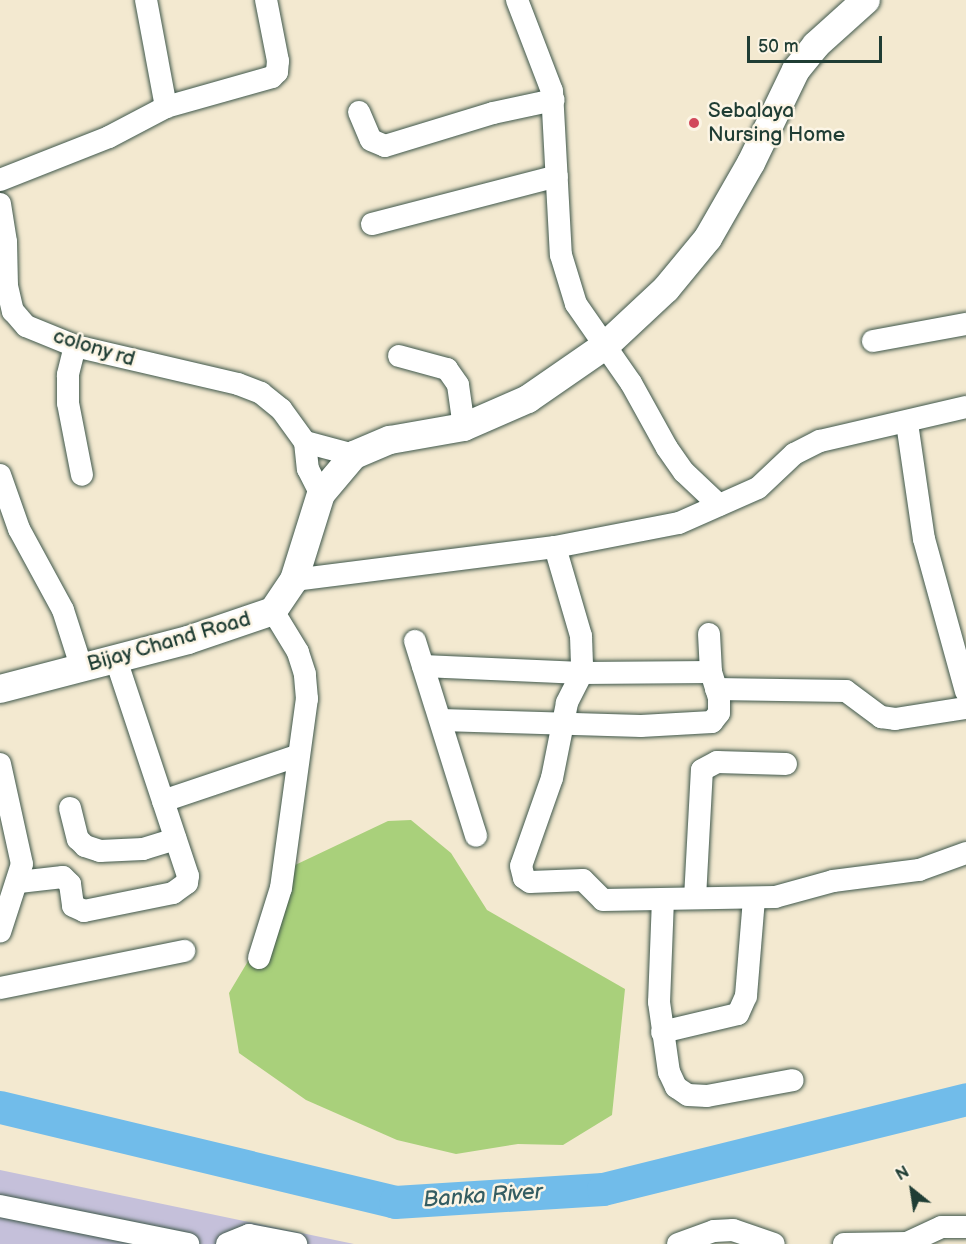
<!DOCTYPE html>
<style>
body{margin:0}
#map{position:relative;width:966px;height:1244px;overflow:hidden;background:#f3e9d0;font-family:"Balsamiq Sans",sans-serif}
div>[style]{position:absolute}
.industrial>*{inset:0;background:#c5c0da}
.green>*{inset:0;background:#a9d07b}
.river>*{height:33px;margin:-16.5px;padding:0 16.5px;transform-origin:16.5px;border-radius:16.5px;background:#71bcea}
.roads{filter:drop-shadow(0 0 2px #3f574b) drop-shadow(0 0 2px #3f574b)}
.minor>*{height:22px;margin:-11px;padding:0 11px;transform-origin:11px;border-radius:11px;background:#fff}
.major>*{height:28px;margin:-14px;padding:0 14px;transform-origin:14px;border-radius:14px;background:#fff}
.dots>*{width:16px;height:16px;translate:-50% -50%;box-sizing:border-box;border:3px solid #fcf5e5;border-radius:50%}
span{translate:-50% -50%;white-space:nowrap;text-align:center;line-height:1.15;-webkit-text-stroke:5px #fcf5e5;paint-order:stroke}
.poi-label{font-size:21px;color:#1f3d34}
.left{translate:0 -50%;text-align:left}
.street-label{font-size:21px;color:#1f3d34}
.water-label{font-size:22px;color:#345d62;font-style:italic}
.north{position:absolute;left:882px;top:1160px;width:60px;height:60px;-webkit-text-stroke:4px #fcf5e5;paint-order:stroke;rotate:330deg;font-size:16px;font-weight:700;line-height:24px;text-align:center;color:#1f3d34}
.north::after{content:'';display:block;margin:auto;width:21px;height:27px;background:#1f3d34;clip-path:polygon(50% 0,100% 100%,50% 72%,0 100%)}
.scale{position:absolute;left:747px;top:36px;width:135px;height:27px;box-sizing:border-box;border:3px solid #1f3d34;border-top:0;padding-left:8px;font-size:18px;line-height:21px;white-space:nowrap;color:#1f3d34;-webkit-text-stroke:4px #fcf5e5;paint-order:stroke}
</style>
<div id="map">
<div class="industrial">
<i style="clip-path:polygon(0 1170px,354px 1244px,0 1244px)"></i>
</div>
<div class="green">
<i style="clip-path:polygon(411px 820px,451px 853px,487px 910px,625px 989px,612px 1115px,563px 1145px,518px 1144px,456px 1154px,397px 1140px,306px 1100px,239px 1053px,229px 993px,257px 946px,293px 866px,388px 821px)"></i>
</div>
<div class="river">
<i style="left:0;top:1107px;width:406px;rotate:13.5deg"></i>
<i style="left:395px;top:1202px;width:208px;rotate:-3.6deg"></i>
<i style="left:603px;top:1189px;width:374px;rotate:-13.9deg"></i>
</div>
<div class="roads">
<div class="minor">
<i style="left:146px;top:0;width:109px;rotate:79.4deg"></i>
<i style="left:517px;top:0;width:97px;rotate:69deg"></i>
<i style="left:552px;top:91px;width:164px;rotate:86.9deg"></i>
<i style="left:561px;top:255px;width:51px;rotate:73deg"></i>
<i style="left:576px;top:304px;width:96px;rotate:55.2deg"></i>
<i style="left:631px;top:383px;width:74px;rotate:61deg"></i>
<i style="left:667px;top:448px;width:29px;rotate:55deg"></i>
<i style="left:684px;top:472px;width:48px;rotate:43.3deg"></i>
<i style="left:359px;top:112px;width:30px;rotate:67deg"></i>
<i style="left:371px;top:140px;width:15px;rotate:23deg"></i>
<i style="left:385px;top:146px;width:113px;rotate:-17deg"></i>
<i style="left:493px;top:113px;width:62px;rotate:-12deg"></i>
<i style="left:0;top:180px;width:117px;rotate:-21.5deg"></i>
<i style="left:109px;top:137px;width:64px;rotate:-27.8deg"></i>
<i style="left:166px;top:107px;width:110px;rotate:-15.8deg"></i>
<i style="left:272px;top:77px;width:7px;rotate:-45deg"></i>
<i style="left:277px;top:72px;width:11px;rotate:-85deg"></i>
<i style="left:278px;top:61px;width:62px;rotate:-101.1deg"></i>
<i style="left:0;top:204px;width:38px;rotate:81deg"></i>
<i style="left:6px;top:242px;width:44px;rotate:88.7deg"></i>
<i style="left:7px;top:286px;width:26px;rotate:77deg"></i>
<i style="left:13px;top:311px;width:20px;rotate:49deg"></i>
<i style="left:26px;top:326px;width:53px;rotate:22.2deg"></i>
<i style="left:75px;top:346px;width:167px;rotate:13.1deg"></i>
<i style="left:238px;top:384px;width:25px;rotate:21deg"></i>
<i style="left:261px;top:393px;width:26px;rotate:39deg"></i>
<i style="left:281px;top:409px;width:41px;rotate:54deg"></i>
<i style="left:305px;top:442px;width:51px;rotate:14.9deg"></i>
<i style="left:372px;top:224px;width:191px;rotate:-14.5deg"></i>
<i style="left:873px;top:341px;width:95px;rotate:-10.4deg"></i>
<i style="left:75px;top:346px;width:30px;rotate:104deg"></i>
<i style="left:68px;top:375px;width:28px;rotate:90deg"></i>
<i style="left:68px;top:403px;width:73px;rotate:79deg"></i>
<i style="left:399px;top:356px;width:50px;rotate:15.2deg"></i>
<i style="left:447px;top:369px;width:19px;rotate:55deg"></i>
<i style="left:458px;top:385px;width:42px;rotate:81.9deg"></i>
<i style="left:907px;top:423px;width:117px;rotate:81.7deg"></i>
<i style="left:924px;top:539px;width:158px;rotate:74.6deg"></i>
<i style="left:305px;top:442px;width:27px;rotate:84deg"></i>
<i style="left:308px;top:469px;width:28px;rotate:63deg"></i>
<i style="left:0;top:475px;width:57px;rotate:70.6deg"></i>
<i style="left:19px;top:529px;width:92px;rotate:61.5deg"></i>
<i style="left:63px;top:610px;width:59px;rotate:72.2deg"></i>
<i style="left:555px;top:547px;width:93px;rotate:73.7deg"></i>
<i style="left:581px;top:636px;width:37px;rotate:88deg"></i>
<i style="left:582px;top:673px;width:34px;rotate:117deg"></i>
<i style="left:567px;top:703px;width:76px;rotate:101.3deg"></i>
<i style="left:552px;top:778px;width:93px;rotate:109.4deg"></i>
<i style="left:521px;top:866px;width:12px;rotate:76deg"></i>
<i style="left:524px;top:878px;width:7px;rotate:34deg"></i>
<i style="left:530px;top:882px;width:53px;rotate:-2.2deg"></i>
<i style="left:583px;top:880px;width:28px;rotate:45deg"></i>
<i style="left:603px;top:900px;width:172px;rotate:-1deg"></i>
<i style="left:775px;top:897px;width:60px;rotate:-15.4deg"></i>
<i style="left:833px;top:881px;width:87px;rotate:-7.3deg"></i>
<i style="left:919px;top:870px;width:50px;rotate:-19.9deg"></i>
<i style="left:294px;top:580px;width:263px;rotate:-7.2deg"></i>
<i style="left:555px;top:547px;width:126px;rotate:-11deg"></i>
<i style="left:679px;top:523px;width:86px;rotate:-23.9deg"></i>
<i style="left:758px;top:488px;width:50px;rotate:-43.4deg"></i>
<i style="left:794px;top:454px;width:29px;rotate:-27deg"></i>
<i style="left:820px;top:441px;width:150px;rotate:-13.1deg"></i>
<i style="left:415px;top:641px;width:204px;rotate:72.6deg"></i>
<i style="left:423px;top:666px;width:159px;rotate:2.5deg"></i>
<i style="left:582px;top:673px;width:129px;rotate:-0.4deg"></i>
<i style="left:716px;top:689px;width:130px;rotate:0.9deg"></i>
<i style="left:846px;top:691px;width:44px;rotate:36.6deg"></i>
<i style="left:881px;top:717px;width:14px;rotate:8deg"></i>
<i style="left:895px;top:719px;width:72px;rotate:-8.8deg"></i>
<i style="left:441px;top:720px;width:200px;rotate:1.7deg"></i>
<i style="left:641px;top:726px;width:71px;rotate:-3.2deg"></i>
<i style="left:712px;top:722px;width:11px;rotate:-52deg"></i>
<i style="left:719px;top:713px;width:15px;rotate:-90deg"></i>
<i style="left:719px;top:698px;width:27px;rotate:-107deg"></i>
<i style="left:711px;top:672px;width:38px;rotate:-93deg"></i>
<i style="left:0;top:764px;width:102px;rotate:77.6deg"></i>
<i style="left:22px;top:864px;width:71px;rotate:107.9deg"></i>
<i style="left:163px;top:801px;width:141px;rotate:-18.6deg"></i>
<i style="left:70px;top:808px;width:32px;rotate:76deg"></i>
<i style="left:78px;top:839px;width:10px;rotate:45deg"></i>
<i style="left:85px;top:846px;width:16px;rotate:18deg"></i>
<i style="left:100px;top:851px;width:43px;rotate:-2.7deg"></i>
<i style="left:143px;top:849px;width:34px;rotate:-17deg"></i>
<i style="left:19px;top:882px;width:44px;rotate:-6.5deg"></i>
<i style="left:63px;top:877px;width:10px;rotate:45deg"></i>
<i style="left:70px;top:884px;width:22px;rotate:82deg"></i>
<i style="left:73px;top:906px;width:12px;rotate:24deg"></i>
<i style="left:84px;top:911px;width:91px;rotate:-11.4deg"></i>
<i style="left:173px;top:893px;width:17px;rotate:-36deg"></i>
<i style="left:187px;top:883px;width:7px;rotate:-82deg"></i>
<i style="left:188px;top:876px;width:229px;rotate:-108.4deg"></i>
<i style="left:695px;top:898px;width:128px;rotate:-86.9deg"></i>
<i style="left:702px;top:770px;width:17px;rotate:-28deg"></i>
<i style="left:717px;top:762px;width:69px;rotate:1.7deg"></i>
<i style="left:663px;top:899px;width:103px;rotate:92.2deg"></i>
<i style="left:659px;top:1002px;width:71px;rotate:81.9deg"></i>
<i style="left:669px;top:1072px;width:17px;rotate:65deg"></i>
<i style="left:676px;top:1087px;width:14px;rotate:34deg"></i>
<i style="left:688px;top:1095px;width:19px;rotate:3deg"></i>
<i style="left:707px;top:1096px;width:87px;rotate:-10.5deg"></i>
<i style="left:259px;top:958px;width:73px;rotate:-72.6deg"></i>
<i style="left:281px;top:888px;width:191px;rotate:-82.2deg"></i>
<i style="left:307px;top:699px;width:25px;rotate:-95deg"></i>
<i style="left:305px;top:674px;width:23px;rotate:-108deg"></i>
<i style="left:298px;top:652px;width:48px;rotate:-121.4deg"></i>
<i style="left:0;top:988px;width:188px;rotate:-11.4deg"></i>
<i style="left:662px;top:1032px;width:78px;rotate:-13.3deg"></i>
<i style="left:738px;top:1014px;width:20px;rotate:-66deg"></i>
<i style="left:746px;top:996px;width:98px;rotate:-85.3deg"></i>
<i style="left:0;top:1206px;width:192px;rotate:11.4deg"></i>
<i style="left:227px;top:1244px;width:24px;rotate:-22deg"></i>
<i style="left:249px;top:1235px;width:48px;rotate:10.8deg"></i>
<i style="left:678px;top:1244px;width:38px;rotate:-20deg"></i>
<i style="left:714px;top:1231px;width:19px;rotate:-3deg"></i>
<i style="left:733px;top:1230px;width:43px;rotate:18.9deg"></i>
<i style="left:844px;top:1244px;width:63px;rotate:-0.9deg"></i>
<i style="left:907px;top:1243px;width:38px;rotate:-25deg"></i>
<i style="left:942px;top:1227px;width:24px"></i>
</div>
<div class="major">
<i style="left:0;top:689px;width:194px;rotate:-14.6deg"></i>
<i style="left:188px;top:640px;width:90px;rotate:-18.8deg"></i>
<i style="left:273px;top:611px;width:37px;rotate:-56deg"></i>
<i style="left:294px;top:580px;width:90px;rotate:-72.6deg"></i>
<i style="left:321px;top:494px;width:51px;rotate:-49.8deg"></i>
<i style="left:354px;top:455px;width:39px;rotate:-23deg"></i>
<i style="left:390px;top:440px;width:75px;rotate:-10deg"></i>
<i style="left:464px;top:427px;width:70px;rotate:-23.6deg"></i>
<i style="left:528px;top:399px;width:95px;rotate:-34.7deg"></i>
<i style="left:606px;top:345px;width:82px;rotate:-43deg"></i>
<i style="left:666px;top:289px;width:66px;rotate:-50.5deg"></i>
<i style="left:708px;top:238px;width:86px;rotate:-60.2deg"></i>
<i style="left:751px;top:163px;width:103px;rotate:-64.2deg"></i>
<i style="left:796px;top:70px;width:32px;rotate:-51deg"></i>
<i style="left:816px;top:45px;width:67px;rotate:-42deg"></i>
</div>
</div>
<div class="dots">
<i style="left:694px;top:123px;background:#d1495b"></i>
</div>
<div class="poi-label">
<span class="left" style="left:708px;top:123px">Sebalaya<br>Nursing Home</span>
</div>
<div class="street-label">
<span style="left:94px;top:348px;rotate:17deg">colony rd</span>
<span style="left:169px;top:642px;rotate:-16deg">Bijay Chand Road</span>
</div>
<div class="water-label">
<span style="left:483px;top:1196px;rotate:-4deg">Banka River</span>
</div>
<div class="north">N</div>
<div class="scale">50 m</div>
</div>
